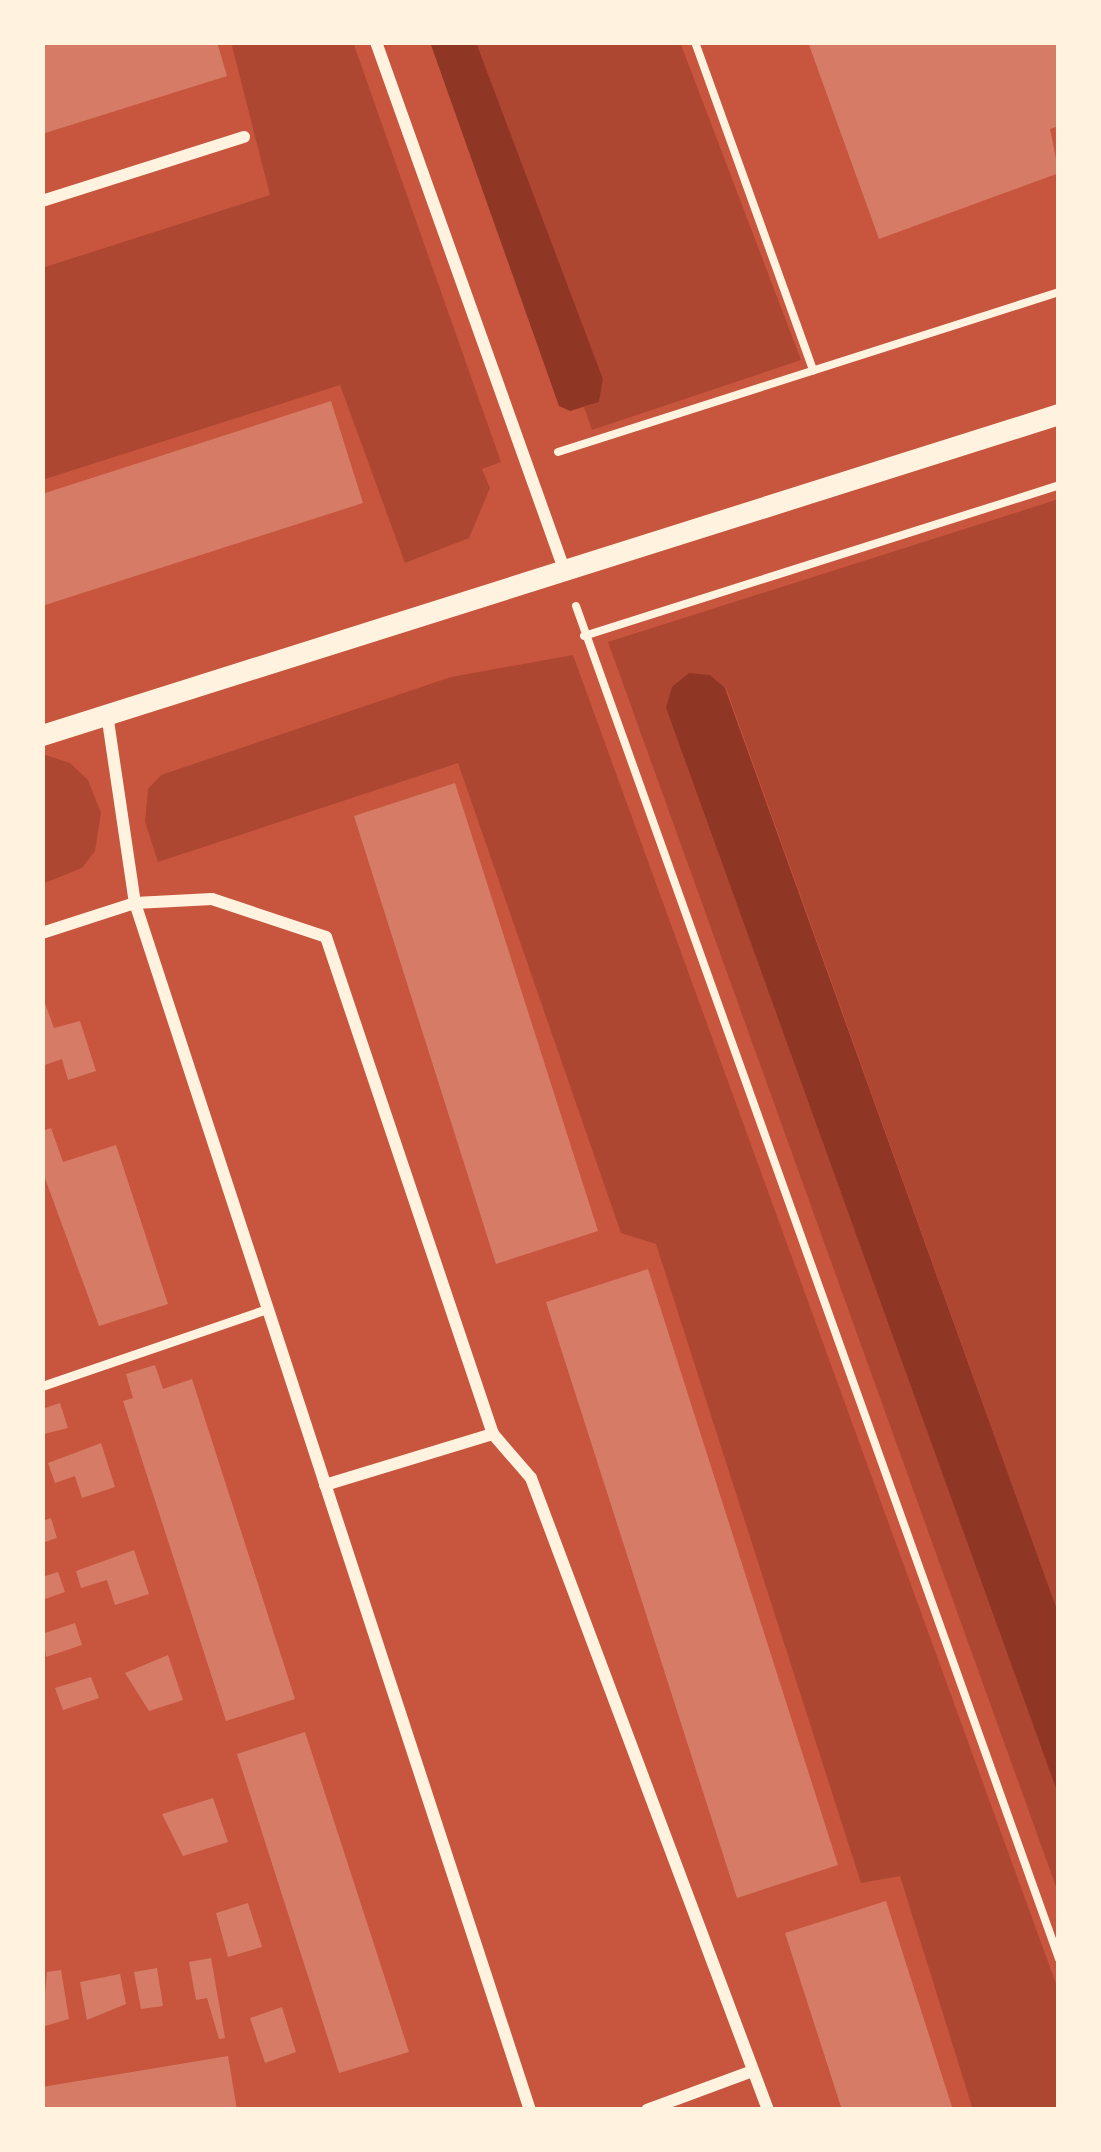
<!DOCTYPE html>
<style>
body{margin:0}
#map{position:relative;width:1101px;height:2152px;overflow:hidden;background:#c8553d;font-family:"Roboto Serif",serif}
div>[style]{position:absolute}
.green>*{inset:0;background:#ae4732}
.water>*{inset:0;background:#8f3625}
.building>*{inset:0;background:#d67c66}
.path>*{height:8px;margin:-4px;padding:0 4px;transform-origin:4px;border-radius:4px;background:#fff3e0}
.service>*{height:9px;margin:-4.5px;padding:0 4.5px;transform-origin:4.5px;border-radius:4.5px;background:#fff3e0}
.minor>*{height:12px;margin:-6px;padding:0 6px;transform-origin:6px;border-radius:6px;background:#fff3e0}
.tertiary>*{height:21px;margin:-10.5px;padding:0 10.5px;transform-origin:10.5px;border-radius:10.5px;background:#fff3e0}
span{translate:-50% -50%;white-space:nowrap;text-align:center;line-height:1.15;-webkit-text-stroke:12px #fff3e0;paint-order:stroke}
.frame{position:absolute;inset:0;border:45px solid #fff3e0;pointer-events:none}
</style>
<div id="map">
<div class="green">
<i style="clip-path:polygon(231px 42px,353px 42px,501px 462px,482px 469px,490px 488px,469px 538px,405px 563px,340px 385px,42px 480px,42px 268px,270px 195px)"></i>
<i style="clip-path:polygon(476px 42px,680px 42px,801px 360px,592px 430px,584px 407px,599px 402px,603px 379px)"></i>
<i style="clip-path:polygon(1059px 499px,1059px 1615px,726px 688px,666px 708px,1059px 1797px,1059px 1895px,608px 642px)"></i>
<i style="clip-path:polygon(573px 655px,1059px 1992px,1059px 2110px,973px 2110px,900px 1876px,861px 1883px,656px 1244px,621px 1233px,458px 763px,158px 862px,145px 822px,148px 789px,161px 775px,451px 677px)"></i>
<i style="clip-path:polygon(42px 754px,70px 763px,88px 780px,101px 813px,95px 851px,82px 868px,42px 884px)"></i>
</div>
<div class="water">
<i style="clip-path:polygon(430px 42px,476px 42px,603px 379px,599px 402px,570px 411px,559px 406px)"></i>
<i style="clip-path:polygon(689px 673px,710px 675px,725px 688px,1059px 1615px,1059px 1797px,666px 708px,672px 687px)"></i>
</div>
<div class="building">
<i style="clip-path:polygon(42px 42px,217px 42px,227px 76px,42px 134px)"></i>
<i style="clip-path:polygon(808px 42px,1059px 42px,1059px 126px,1050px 129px,1059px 173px,879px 239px)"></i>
<i style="clip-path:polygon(331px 401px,363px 503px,42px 606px,42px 494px)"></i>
<i style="clip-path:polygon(455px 783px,598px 1231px,496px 1264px,354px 816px)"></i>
<i style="clip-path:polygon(42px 995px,54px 1028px,80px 1021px,96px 1071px,68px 1080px,62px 1059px,42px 1066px)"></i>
<i style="clip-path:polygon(51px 1128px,63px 1162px,116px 1145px,168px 1304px,99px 1326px,42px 1170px,42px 1131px)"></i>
<i style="clip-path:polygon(648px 1269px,838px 1865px,737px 1898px,546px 1302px)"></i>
<i style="clip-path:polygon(155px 1365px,163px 1389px,192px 1379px,295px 1699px,226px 1721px,123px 1401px,133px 1398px,126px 1374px)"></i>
<i style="clip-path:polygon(60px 1403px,68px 1428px,44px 1434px,42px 1409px)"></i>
<i style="clip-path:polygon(101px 1443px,115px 1487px,82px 1498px,75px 1476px,55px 1483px,48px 1463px)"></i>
<i style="clip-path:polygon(51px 1518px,57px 1538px,42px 1543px,42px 1521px)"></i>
<i style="clip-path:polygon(134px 1550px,149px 1594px,115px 1605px,107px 1580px,81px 1588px,76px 1571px)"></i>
<i style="clip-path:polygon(58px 1572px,65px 1592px,42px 1600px,42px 1577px)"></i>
<i style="clip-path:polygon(75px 1623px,82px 1645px,46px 1657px,42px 1634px)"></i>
<i style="clip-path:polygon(168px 1655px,183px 1700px,149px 1711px,125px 1673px)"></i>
<i style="clip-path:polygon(91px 1677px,99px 1698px,63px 1710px,55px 1688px)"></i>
<i style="clip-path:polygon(305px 1732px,409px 2052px,339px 2073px,237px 1754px)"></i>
<i style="clip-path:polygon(213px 1798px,228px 1842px,183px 1856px,162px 1814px)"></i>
<i style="clip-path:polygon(886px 1901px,953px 2110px,842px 2110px,785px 1933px)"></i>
<i style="clip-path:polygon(248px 1903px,262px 1947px,228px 1957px,216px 1913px)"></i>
<i style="clip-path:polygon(211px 1958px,225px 2038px,219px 2039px,207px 1998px,196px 2000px,189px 1962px)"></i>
<i style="clip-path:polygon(157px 1968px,163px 2006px,141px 2009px,134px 1972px)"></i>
<i style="clip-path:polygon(61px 1970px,69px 2019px,42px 2027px,47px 1972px)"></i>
<i style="clip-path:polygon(120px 1974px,126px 2004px,87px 2020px,80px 1982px)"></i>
<i style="clip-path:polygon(282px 2007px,296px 2052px,265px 2063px,250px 2018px)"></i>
<i style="clip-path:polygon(228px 2056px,237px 2110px,42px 2110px,42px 2087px)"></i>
</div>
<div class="path">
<i style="left:695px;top:42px;width:349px;rotate:70.2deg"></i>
<i style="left:558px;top:452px;width:526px;rotate:-17.71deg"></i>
<i style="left:576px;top:606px;width:1437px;rotate:70.35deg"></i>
<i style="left:584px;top:636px;width:498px;rotate:-17.6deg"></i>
</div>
<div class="service">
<i style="left:42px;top:1386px;width:238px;rotate:-18.9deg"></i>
</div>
<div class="minor">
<i style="left:376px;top:42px;width:563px;rotate:70.37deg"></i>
<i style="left:42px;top:201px;width:212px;rotate:-17.6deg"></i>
<i style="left:107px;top:714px;width:191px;rotate:81.6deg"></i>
<i style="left:135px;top:903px;width:1270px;rotate:71.88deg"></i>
<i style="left:42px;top:933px;width:98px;rotate:-17.9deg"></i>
<i style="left:135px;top:903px;width:77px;rotate:-3deg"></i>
<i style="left:212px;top:899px;width:120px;rotate:18.4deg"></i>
<i style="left:326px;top:937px;width:524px;rotate:71.43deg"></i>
<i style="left:493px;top:1434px;width:58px;rotate:49.2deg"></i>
<i style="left:531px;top:1478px;width:675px;rotate:69.44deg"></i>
<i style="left:325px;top:1485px;width:176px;rotate:-16.9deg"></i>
<i style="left:647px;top:2110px;width:110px;rotate:-20.3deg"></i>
</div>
<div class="tertiary">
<i style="left:42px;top:735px;width:1066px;rotate:-17.52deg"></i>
</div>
<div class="frame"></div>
</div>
